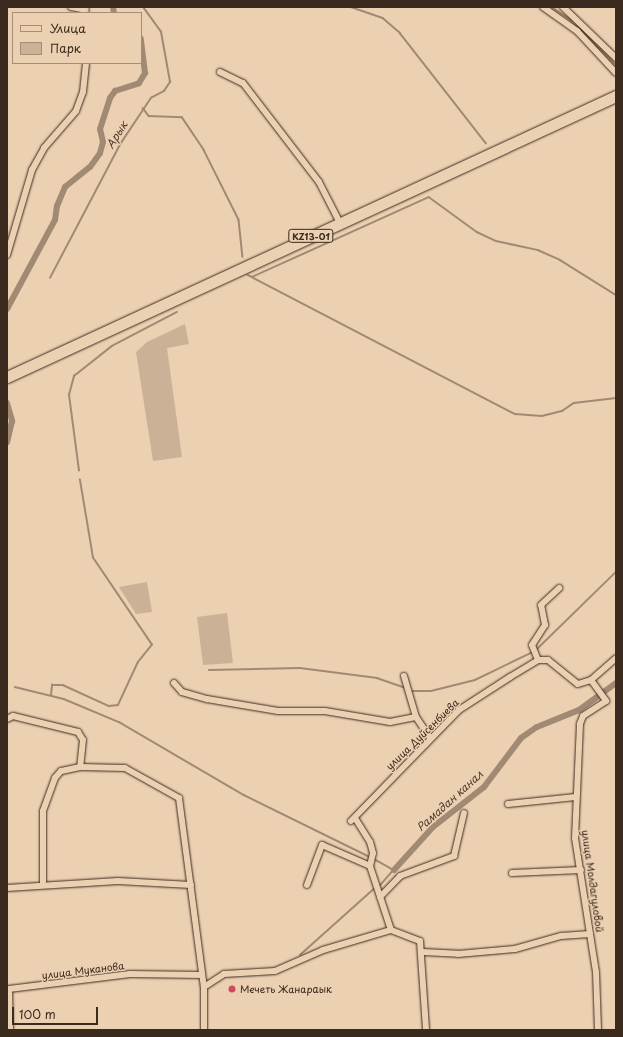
<!DOCTYPE html>
<meta charset="utf-8">
<style>
body{margin:0}
#map{position:relative;width:623px;height:1037px;overflow:hidden;background:#ebd0b2;font-family:"Playpen Sans",sans-serif}
div>[style]{position:absolute}
.green>*{inset:0;background:#cbb297}
.stream>*{height:1.5px;margin:-0.75px;padding:0 0.75px;transform-origin:0.75px;border-radius:0.75px;background:#a18a74}
.canal>*{height:6px;margin:-3px;padding:0 3px;transform-origin:3px;border-radius:3px;background:#a18a74}
.roads{filter:drop-shadow(0 0 1px #3b2a1e) drop-shadow(0 0 1px #3b2a1e)}
.street>*{height:6px;margin:-3px;padding:0 3px;transform-origin:3px;border-radius:3px;background:#ebd0b2}
.highway>*{height:11px;margin:-5.5px;padding:0 5.5px;transform-origin:5.5px;border-radius:5.5px;background:#ebd0b2}
.dots>*{width:11px;height:11px;translate:-50% -50%;box-sizing:border-box;border:2px solid #ebd0b2;border-radius:50%}
span{translate:-50% -50%;white-space:nowrap;text-align:center;line-height:1.15;-webkit-text-stroke:3px #ebd0b2;paint-order:stroke}
.shield-label span{padding:1px 3px;background:#ebd0b2;border:1px solid;border-radius:3px;-webkit-text-stroke-width:0}
.shield-label{font-size:9px;color:#3b2a1e;font-weight:700}
.street-label{font-size:10px;color:#3b2a1e}
.poi-label{font-size:10px;color:#3b2a1e}
.left{translate:0 -50%;text-align:left}
.water-label{font-size:11px;color:#4f3d2f;font-style:italic}
.frame{position:absolute;inset:0;border:8px solid #3b2a1e;pointer-events:none}
.legend{position:absolute;left:12px;top:12px;width:130px;height:52px;box-sizing:border-box;background:#ebd0b2;border:1px solid #a58e77;margin:0;padding:5px 7px;list-style:none;font-size:12px;color:#3b2a1e}
.legend li{display:flex;align-items:center;gap:8px;height:20px}
.legend b{width:20px;border:1px solid #a58e77}
.scale{position:absolute;left:12px;top:1007px;width:86px;height:18px;box-sizing:border-box;border:2px solid #3b2a1e;border-top:0;padding-left:5px;font-size:12px;line-height:14px;white-space:nowrap;color:#3b2a1e;-webkit-text-stroke:3px #ebd0b2;paint-order:stroke}
</style>
<div id="map">
<div class="green">
<i style="clip-path:polygon(185px 324px,189px 344px,167px 348px,182px 457px,153px 461px,136px 352px,147px 342px)"></i>
<i style="clip-path:polygon(147px 582px,152px 612px,136px 614px,119px 587px)"></i>
<i style="clip-path:polygon(227px 613px,233px 663px,203px 665px,197px 617px)"></i>
</div>
<div class="stream">
<i style="left:351px;top:7px;width:34px;rotate:19deg"></i>
<i style="left:383px;top:18px;width:23px;rotate:41deg"></i>
<i style="left:400px;top:33px;width:140px;rotate:52deg"></i>
<i style="left:552px;top:7px;width:25px;rotate:34deg"></i>
<i style="left:580px;top:28px;width:52px;rotate:45.8deg"></i>
<i style="left:143px;top:108px;width:10px;rotate:53deg"></i>
<i style="left:149px;top:116px;width:33px;rotate:2deg"></i>
<i style="left:182px;top:117px;width:40px;rotate:56deg"></i>
<i style="left:204px;top:150px;width:78px;rotate:63.4deg"></i>
<i style="left:239px;top:220px;width:37px;rotate:84deg"></i>
<i style="left:248px;top:275px;width:301px;rotate:27.5deg"></i>
<i style="left:515px;top:414px;width:27px;rotate:4deg"></i>
<i style="left:542px;top:416px;width:21px;rotate:-14deg"></i>
<i style="left:562px;top:411px;width:14px;rotate:-34deg"></i>
<i style="left:574px;top:403px;width:42px;rotate:-6.8deg"></i>
<i style="left:252px;top:277px;width:194px;rotate:-24.3deg"></i>
<i style="left:429px;top:197px;width:59px;rotate:36.1deg"></i>
<i style="left:477px;top:232px;width:21px;rotate:25deg"></i>
<i style="left:496px;top:241px;width:43px;rotate:12.1deg"></i>
<i style="left:538px;top:250px;width:24px;rotate:24deg"></i>
<i style="left:560px;top:260px;width:66px;rotate:32deg"></i>
<i style="left:50px;top:278px;width:153px;rotate:-62.3deg"></i>
<i style="left:121px;top:143px;width:54px;rotate:-56.3deg"></i>
<i style="left:151px;top:98px;width:15px;rotate:-28deg"></i>
<i style="left:164px;top:91px;width:11px;rotate:-56deg"></i>
<i style="left:170px;top:82px;width:51px;rotate:-100.2deg"></i>
<i style="left:161px;top:32px;width:31px;rotate:-126deg"></i>
<i style="left:79px;top:471px;width:77px;rotate:-97.5deg"></i>
<i style="left:69px;top:395px;width:20px;rotate:-75deg"></i>
<i style="left:74px;top:376px;width:48px;rotate:-38.3deg"></i>
<i style="left:112px;top:346px;width:73px;rotate:-27.6deg"></i>
<i style="left:536px;top:650px;width:112px;rotate:-44.3deg"></i>
<i style="left:209px;top:670px;width:91px;rotate:-1.3deg"></i>
<i style="left:300px;top:668px;width:78px;rotate:7.4deg"></i>
<i style="left:377px;top:678px;width:31px;rotate:19deg"></i>
<i style="left:15px;top:687px;width:50px;rotate:13.8deg"></i>
<i style="left:64px;top:699px;width:60px;rotate:22.7deg"></i>
<i style="left:119px;top:722px;width:145px;rotate:30.3deg"></i>
<i style="left:244px;top:795px;width:140px;rotate:26.2deg"></i>
<i style="left:411px;top:691px;width:20px"></i>
<i style="left:431px;top:691px;width:45px;rotate:-14deg"></i>
<i style="left:475px;top:680px;width:64px;rotate:-25.8deg"></i>
<i style="left:51px;top:695px;width:10px;rotate:-84deg"></i>
<i style="left:52px;top:685px;width:11px"></i>
<i style="left:63px;top:685px;width:51px;rotate:24.5deg"></i>
<i style="left:109px;top:706px;width:9px;rotate:-6deg"></i>
<i style="left:118px;top:705px;width:47px;rotate:-65.1deg"></i>
<i style="left:138px;top:662px;width:22px;rotate:-51deg"></i>
<i style="left:152px;top:645px;width:105px;rotate:-124.1deg"></i>
<i style="left:93px;top:558px;width:79px;rotate:-99.5deg"></i>
<i style="left:374px;top:859px;width:23px;rotate:29deg"></i>
<i style="left:394px;top:870px;width:23px;rotate:131deg"></i>
<i style="left:300px;top:955px;width:101px;rotate:-41.8deg"></i>
</div>
<div class="canal">
<i style="left:113px;top:7px;width:6px;rotate:81deg"></i>
<i style="left:7px;top:309px;width:101px;rotate:-61.7deg"></i>
<i style="left:55px;top:220px;width:14px;rotate:-82deg"></i>
<i style="left:57px;top:206px;width:21px;rotate:-67deg"></i>
<i style="left:65px;top:187px;width:32px;rotate:-39deg"></i>
<i style="left:90px;top:167px;width:17px;rotate:-54deg"></i>
<i style="left:100px;top:153px;width:11px;rotate:-75deg"></i>
<i style="left:103px;top:142px;width:13px;rotate:-103deg"></i>
<i style="left:100px;top:129px;width:33px;rotate:-72deg"></i>
<i style="left:110px;top:98px;width:9px;rotate:-54deg"></i>
<i style="left:115px;top:91px;width:25px;rotate:-18deg"></i>
<i style="left:139px;top:83px;width:12px;rotate:-59deg"></i>
<i style="left:145px;top:73px;width:35px;rotate:-97deg"></i>
<i style="left:7px;top:403px;width:19px;rotate:74deg"></i>
<i style="left:12px;top:421px;width:22px;rotate:103deg"></i>
<i style="left:394px;top:870px;width:58px;rotate:-47.8deg"></i>
<i style="left:433px;top:827px;width:65px;rotate:-38.1deg"></i>
<i style="left:484px;top:787px;width:61px;rotate:-52.9deg"></i>
<i style="left:521px;top:738px;width:19px;rotate:-35deg"></i>
<i style="left:537px;top:727px;width:45px;rotate:-22deg"></i>
<i style="left:579px;top:710px;width:46px;rotate:-36.1deg"></i>
</div>
<div class="roads">
<div class="street">
<i style="left:71px;top:7px;width:15px;rotate:11deg"></i>
<i style="left:543px;top:7px;width:42px;rotate:35.2deg"></i>
<i style="left:577px;top:31px;width:57px;rotate:47.1deg"></i>
<i style="left:563px;top:7px;width:74px;rotate:43.9deg"></i>
<i style="left:220px;top:72px;width:25px;rotate:26deg"></i>
<i style="left:243px;top:83px;width:125px;rotate:52.5deg"></i>
<i style="left:319px;top:182px;width:46px;rotate:62.9deg"></i>
<i style="left:7px;top:255px;width:89px;rotate:-73.6deg"></i>
<i style="left:32px;top:170px;width:25px;rotate:-61deg"></i>
<i style="left:44px;top:148px;width:49px;rotate:-49.1deg"></i>
<i style="left:76px;top:111px;width:20px;rotate:-70deg"></i>
<i style="left:83px;top:92px;width:29px;rotate:-84deg"></i>
<i style="left:538px;top:660px;width:16px;rotate:-112deg"></i>
<i style="left:532px;top:645px;width:24px;rotate:-57deg"></i>
<i style="left:545px;top:625px;width:20px;rotate:-101deg"></i>
<i style="left:541px;top:605px;width:25px;rotate:-43deg"></i>
<i style="left:404px;top:676px;width:43px;rotate:73.7deg"></i>
<i style="left:416px;top:717px;width:25px;rotate:56deg"></i>
<i style="left:591px;top:680px;width:26px;rotate:54deg"></i>
<i style="left:606px;top:701px;width:27px;rotate:147deg"></i>
<i style="left:583px;top:716px;width:9px;rotate:111deg"></i>
<i style="left:580px;top:724px;width:114px;rotate:92.5deg"></i>
<i style="left:575px;top:838px;width:136px;rotate:81.1deg"></i>
<i style="left:596px;top:972px;width:58px;rotate:88deg"></i>
<i style="left:174px;top:683px;width:12px;rotate:48deg"></i>
<i style="left:182px;top:692px;width:26px;rotate:16deg"></i>
<i style="left:207px;top:699px;width:72px;rotate:9.6deg"></i>
<i style="left:278px;top:711px;width:47px"></i>
<i style="left:325px;top:711px;width:66px;rotate:9.6deg"></i>
<i style="left:390px;top:722px;width:26px;rotate:-11deg"></i>
<i style="left:7px;top:719px;width:7px;rotate:-27deg"></i>
<i style="left:13px;top:716px;width:67px;rotate:13.8deg"></i>
<i style="left:78px;top:732px;width:9px;rotate:58deg"></i>
<i style="left:83px;top:740px;width:27px;rotate:96deg"></i>
<i style="left:80px;top:767px;width:19px;rotate:168deg"></i>
<i style="left:61px;top:771px;width:9px;rotate:131deg"></i>
<i style="left:55px;top:778px;width:35px;rotate:110deg"></i>
<i style="left:43px;top:811px;width:73px;rotate:90deg"></i>
<i style="left:80px;top:767px;width:45px;rotate:1.3deg"></i>
<i style="left:125px;top:768px;width:62px;rotate:29.1deg"></i>
<i style="left:179px;top:798px;width:191px;rotate:82.5deg"></i>
<i style="left:204px;top:987px;width:43px;rotate:90deg"></i>
<i style="left:508px;top:804px;width:68px;rotate:-5.9deg"></i>
<i style="left:351px;top:821px;width:155px;rotate:-45.8deg"></i>
<i style="left:459px;top:710px;width:61px;rotate:-32.9deg"></i>
<i style="left:510px;top:677px;width:33px;rotate:-31deg"></i>
<i style="left:538px;top:660px;width:10px"></i>
<i style="left:548px;top:660px;width:38px;rotate:39deg"></i>
<i style="left:578px;top:684px;width:14px;rotate:-17deg"></i>
<i style="left:591px;top:680px;width:33px;rotate:-41deg"></i>
<i style="left:512px;top:873px;width:69px;rotate:-2.5deg"></i>
<i style="left:307px;top:885px;width:43px;rotate:-69.4deg"></i>
<i style="left:322px;top:845px;width:52px;rotate:23.6deg"></i>
<i style="left:7px;top:888px;width:111px;rotate:-3.6deg"></i>
<i style="left:118px;top:881px;width:73px;rotate:3.1deg"></i>
<i style="left:380px;top:897px;width:29px;rotate:-46deg"></i>
<i style="left:400px;top:876px;width:58px;rotate:-20.3deg"></i>
<i style="left:454px;top:856px;width:44px;rotate:-76.9deg"></i>
<i style="left:391px;top:930px;width:31px;rotate:21deg"></i>
<i style="left:420px;top:941px;width:89px;rotate:86.1deg"></i>
<i style="left:423px;top:952px;width:35px;rotate:3deg"></i>
<i style="left:458px;top:954px;width:57px;rotate:-5deg"></i>
<i style="left:515px;top:949px;width:48px;rotate:-15.8deg"></i>
<i style="left:561px;top:936px;width:29px;rotate:-4deg"></i>
<i style="left:204px;top:987px;width:24px;rotate:-33deg"></i>
<i style="left:224px;top:974px;width:51px;rotate:-3.4deg"></i>
<i style="left:275px;top:971px;width:52px;rotate:-23.6deg"></i>
<i style="left:323px;top:950px;width:71px;rotate:-16.4deg"></i>
<i style="left:391px;top:930px;width:67px;rotate:-108.2deg"></i>
<i style="left:370px;top:866px;width:13px;rotate:-77deg"></i>
<i style="left:373px;top:853px;width:11px;rotate:-105deg"></i>
<i style="left:370px;top:842px;width:28px;rotate:-122deg"></i>
<i style="left:10px;top:1030px;width:41px;rotate:-91.4deg"></i>
<i style="left:9px;top:989px;width:122px;rotate:-7.1deg"></i>
<i style="left:130px;top:974px;width:72px;rotate:0.8deg"></i>
</div>
<div class="highway">
<i style="left:7px;top:377px;width:671px;rotate:-24.77deg"></i>
</div>
</div>
<div class="dots">
<i style="left:232px;top:989px;background:#d1495b"></i>
</div>
<div class="shield-label">
<span style="left:311px;top:236px">KZ13-01</span>
</div>
<div class="street-label">
<span style="left:422px;top:734px;rotate:-44deg">улица Дуйсенбиева</span>
<span style="left:593px;top:881px;rotate:82deg">улица Молдагуловой</span>
<span style="left:83px;top:970px;rotate:-7deg">улица Муканова</span>
</div>
<div class="poi-label">
<span class="left" style="left:240px;top:989px">Мечеть Жанараык</span>
</div>
<div class="water-label">
<span style="left:117px;top:135px;rotate:-58deg">Арык</span>
<span style="left:450px;top:801px;rotate:-42deg">Рамадан канал</span>
</div>
<div class="frame"></div>
<ul class="legend">
<li><b style="height:5px;background:#ebd0b2"></b>Улица</li>
<li><b style="height:11px;background:#cbb297"></b>Парк</li>
</ul>
<div class="scale">100 m</div>
</div>
